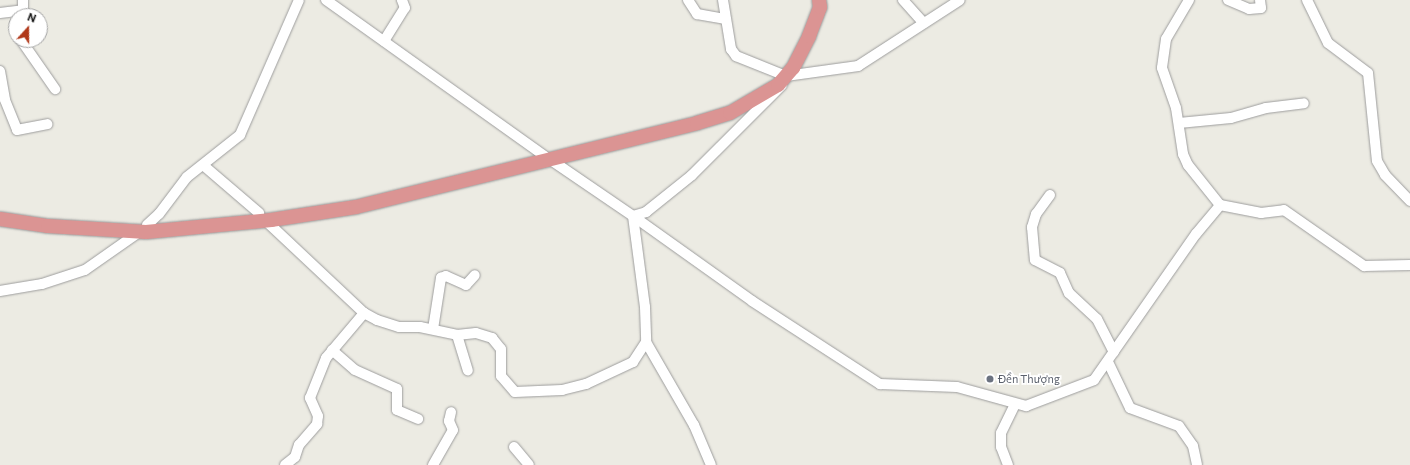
<!DOCTYPE html>
<meta charset="utf-8">
<style>
body{margin:0}
#map{position:relative;width:1410px;height:465px;overflow:hidden;background:#ecebe3;font-family:Commissioner,sans-serif}
div>[style]{position:absolute}
.roads{filter:drop-shadow(0 0 1px #9d9d9d) drop-shadow(0 0 1px #9d9d9d)}
.minor>*{height:10px;margin:-5px;padding:0 5px;transform-origin:5px;border-radius:5px;background:#fff}
.highway>*{height:14px;margin:-7px;padding:0 7px;transform-origin:7px;border-radius:7px;background:#db9493}
.dots>*{width:11px;height:11px;translate:-50% -50%;box-sizing:border-box;border:2px solid #fff;border-radius:50%}
span{translate:-50% -50%;white-space:nowrap;text-align:center;line-height:1.15;-webkit-text-stroke:3.5px #fff;paint-order:stroke}
.worship-label{font-size:11px;color:#5b616d}
.left{translate:0 -50%;text-align:left}
.north{position:absolute;left:8px;top:8px;width:40px;height:40px;box-sizing:border-box;background:#fff;border:1px solid #a4a4a4;border-radius:50%;rotate:21deg;font-size:11px;font-weight:700;line-height:16px;text-align:center;color:#1c1c1c}
.north::after{content:'';display:block;margin:auto;width:14px;height:18px;background:#b03718;clip-path:polygon(50% 0,100% 100%,50% 72%,0 100%)}
</style>
<div id="map">
<div class="roads">
<div class="minor">
<i style="left:326px;top:0;width:269px;rotate:35.5deg"></i>
<i style="left:688px;top:0;width:17px;rotate:57deg"></i>
<i style="left:697px;top:14px;width:28px;rotate:10deg"></i>
<i style="left:723px;top:0;width:50px;rotate:80.7deg"></i>
<i style="left:731px;top:49px;width:9px;rotate:54deg"></i>
<i style="left:736px;top:56px;width:54px;rotate:21.8deg"></i>
<i style="left:786px;top:76px;width:73px;rotate:-7.9deg"></i>
<i style="left:858px;top:66px;width:121px;rotate:-32.9deg"></i>
<i style="left:903px;top:0;width:31px;rotate:48deg"></i>
<i style="left:1189px;top:0;width:45px;rotate:120.5deg"></i>
<i style="left:1166px;top:39px;width:29px;rotate:98deg"></i>
<i style="left:1162px;top:68px;width:42px;rotate:70.7deg"></i>
<i style="left:1176px;top:108px;width:47px;rotate:81.3deg"></i>
<i style="left:1183px;top:154px;width:12px;rotate:66deg"></i>
<i style="left:1188px;top:165px;width:51px;rotate:51.3deg"></i>
<i style="left:1228px;top:0;width:23px;rotate:23deg"></i>
<i style="left:1249px;top:9px;width:12px;rotate:-5deg"></i>
<i style="left:1261px;top:8px;width:8px;rotate:-97deg"></i>
<i style="left:1307px;top:0;width:48px;rotate:64deg"></i>
<i style="left:1328px;top:43px;width:50px;rotate:36.9deg"></i>
<i style="left:1368px;top:73px;width:88px;rotate:84.2deg"></i>
<i style="left:1377px;top:161px;width:16px;rotate:60deg"></i>
<i style="left:1385px;top:175px;width:36px;rotate:46deg"></i>
<i style="left:0;top:13px;width:23px;rotate:-7deg"></i>
<i style="left:23px;top:10px;width:10px;rotate:-90deg"></i>
<i style="left:21px;top:40px;width:60px;rotate:55.2deg"></i>
<i style="left:384px;top:41px;width:39px;rotate:-58deg"></i>
<i style="left:405px;top:8px;width:9px;rotate:-111deg"></i>
<i style="left:0;top:71px;width:29px;rotate:80deg"></i>
<i style="left:5px;top:100px;width:32px;rotate:68deg"></i>
<i style="left:17px;top:130px;width:31px;rotate:-11deg"></i>
<i style="left:1179px;top:123px;width:52px;rotate:-5.5deg"></i>
<i style="left:1231px;top:118px;width:36px;rotate:-16deg"></i>
<i style="left:1266px;top:108px;width:38px;rotate:-7deg"></i>
<i style="left:551px;top:160px;width:99px;rotate:34.3deg"></i>
<i style="left:633px;top:216px;width:14px;rotate:-17deg"></i>
<i style="left:646px;top:212px;width:59px;rotate:-38.8deg"></i>
<i style="left:692px;top:175px;width:127px;rotate:-45deg"></i>
<i style="left:203px;top:165px;width:74px;rotate:40.6deg"></i>
<i style="left:1050px;top:195px;width:24px;rotate:126deg"></i>
<i style="left:1036px;top:214px;width:14px;rotate:107deg"></i>
<i style="left:1032px;top:227px;width:33px;rotate:85deg"></i>
<i style="left:1035px;top:260px;width:28px;rotate:27deg"></i>
<i style="left:1060px;top:273px;width:22px;rotate:66deg"></i>
<i style="left:1069px;top:293px;width:38px;rotate:43deg"></i>
<i style="left:1097px;top:319px;width:37px;rotate:63deg"></i>
<i style="left:633px;top:216px;width:146px;rotate:35.5deg"></i>
<i style="left:752px;top:301px;width:153px;rotate:33deg"></i>
<i style="left:880px;top:384px;width:77px;rotate:2.2deg"></i>
<i style="left:957px;top:387px;width:72px;rotate:15.4deg"></i>
<i style="left:1026px;top:406px;width:73px;rotate:-20.9deg"></i>
<i style="left:1094px;top:380px;width:178px;rotate:-55.1deg"></i>
<i style="left:1196px;top:234px;width:38px;rotate:-50deg"></i>
<i style="left:1220px;top:205px;width:42px;rotate:11deg"></i>
<i style="left:1261px;top:213px;width:23px;rotate:-7deg"></i>
<i style="left:1284px;top:210px;width:98px;rotate:35deg"></i>
<i style="left:1364px;top:266px;width:46px;rotate:-1.2deg"></i>
<i style="left:633px;top:216px;width:92px;rotate:82.5deg"></i>
<i style="left:645px;top:307px;width:35px;rotate:88deg"></i>
<i style="left:646px;top:342px;width:96px;rotate:60deg"></i>
<i style="left:694px;top:425px;width:43px;rotate:67deg"></i>
<i style="left:265px;top:220px;width:136px;rotate:43.2deg"></i>
<i style="left:364px;top:313px;width:15px;rotate:28deg"></i>
<i style="left:377px;top:320px;width:23px;rotate:18deg"></i>
<i style="left:399px;top:327px;width:21px"></i>
<i style="left:420px;top:327px;width:38px;rotate:12deg"></i>
<i style="left:457px;top:335px;width:19px;rotate:-6deg"></i>
<i style="left:476px;top:333px;width:17px;rotate:17deg"></i>
<i style="left:492px;top:338px;width:14px;rotate:51deg"></i>
<i style="left:501px;top:349px;width:27px;rotate:90deg"></i>
<i style="left:501px;top:376px;width:21px;rotate:49deg"></i>
<i style="left:515px;top:392px;width:47px;rotate:-2.4deg"></i>
<i style="left:562px;top:390px;width:25px;rotate:-14deg"></i>
<i style="left:586px;top:384px;width:52px;rotate:-25.1deg"></i>
<i style="left:633px;top:362px;width:24px;rotate:-57deg"></i>
<i style="left:147px;top:225px;width:16px;rotate:-43deg"></i>
<i style="left:159px;top:214px;width:46px;rotate:-52.9deg"></i>
<i style="left:187px;top:177px;width:68px;rotate:-38.4deg"></i>
<i style="left:240px;top:135px;width:147px;rotate:-66.4deg"></i>
<i style="left:0;top:291px;width:43px;rotate:-9.5deg"></i>
<i style="left:42px;top:284px;width:45px;rotate:-18deg"></i>
<i style="left:85px;top:270px;width:66px;rotate:-35.1deg"></i>
<i style="left:433px;top:329px;width:52px;rotate:-81.1deg"></i>
<i style="left:441px;top:278px;width:5px;rotate:-22deg"></i>
<i style="left:446px;top:276px;width:22px;rotate:24deg"></i>
<i style="left:466px;top:285px;width:13px;rotate:-48deg"></i>
<i style="left:457px;top:335px;width:37px;rotate:73deg"></i>
<i style="left:332px;top:350px;width:30px;rotate:41deg"></i>
<i style="left:355px;top:370px;width:46px;rotate:24.3deg"></i>
<i style="left:397px;top:389px;width:21px;rotate:90deg"></i>
<i style="left:397px;top:410px;width:23px;rotate:23deg"></i>
<i style="left:1108px;top:362px;width:51px;rotate:64.4deg"></i>
<i style="left:1130px;top:408px;width:52px;rotate:20.2deg"></i>
<i style="left:1179px;top:426px;width:24px;rotate:55deg"></i>
<i style="left:1193px;top:446px;width:19px;rotate:78deg"></i>
<i style="left:514px;top:447px;width:23px;rotate:50deg"></i>
<i style="left:285px;top:465px;width:13px;rotate:-39deg"></i>
<i style="left:295px;top:457px;width:13px;rotate:-72deg"></i>
<i style="left:299px;top:445px;width:28px;rotate:-49deg"></i>
<i style="left:317px;top:424px;width:8px;rotate:-83deg"></i>
<i style="left:318px;top:416px;width:20px;rotate:-114deg"></i>
<i style="left:310px;top:398px;width:43px;rotate:-68.2deg"></i>
<i style="left:326px;top:358px;width:59px;rotate:-49.8deg"></i>
<i style="left:433px;top:465px;width:40px;rotate:-60.3deg"></i>
<i style="left:453px;top:430px;width:10px;rotate:-114deg"></i>
<i style="left:449px;top:421px;width:9px;rotate:-77deg"></i>
<i style="left:1008px;top:465px;width:19px;rotate:-111deg"></i>
<i style="left:1001px;top:447px;width:14px;rotate:-90deg"></i>
<i style="left:1001px;top:433px;width:32px;rotate:-64deg"></i>
</div>
<div class="highway">
<i style="left:0;top:219px;width:49px;rotate:8.3deg"></i>
<i style="left:48px;top:226px;width:98px;rotate:3.5deg"></i>
<i style="left:146px;top:232px;width:126px;rotate:-5.5deg"></i>
<i style="left:271px;top:220px;width:86px;rotate:-8.7deg"></i>
<i style="left:356px;top:207px;width:351px;rotate:-13.8deg"></i>
<i style="left:697px;top:123px;width:34px;rotate:-17deg"></i>
<i style="left:730px;top:113px;width:56px;rotate:-30.3deg"></i>
<i style="left:778px;top:85px;width:23px;rotate:-49deg"></i>
<i style="left:793px;top:68px;width:36px;rotate:-63deg"></i>
<i style="left:809px;top:36px;width:31px;rotate:-69deg"></i>
<i style="left:820px;top:7px;width:7px;rotate:-98deg"></i>
</div>
</div>
<div class="dots">
<i style="left:990px;top:379px;background:#6b7280"></i>
</div>
<div class="worship-label">
<span class="left" style="left:998px;top:379px">Đền Thượng</span>
</div>
<div class="north">N</div>
</div>
